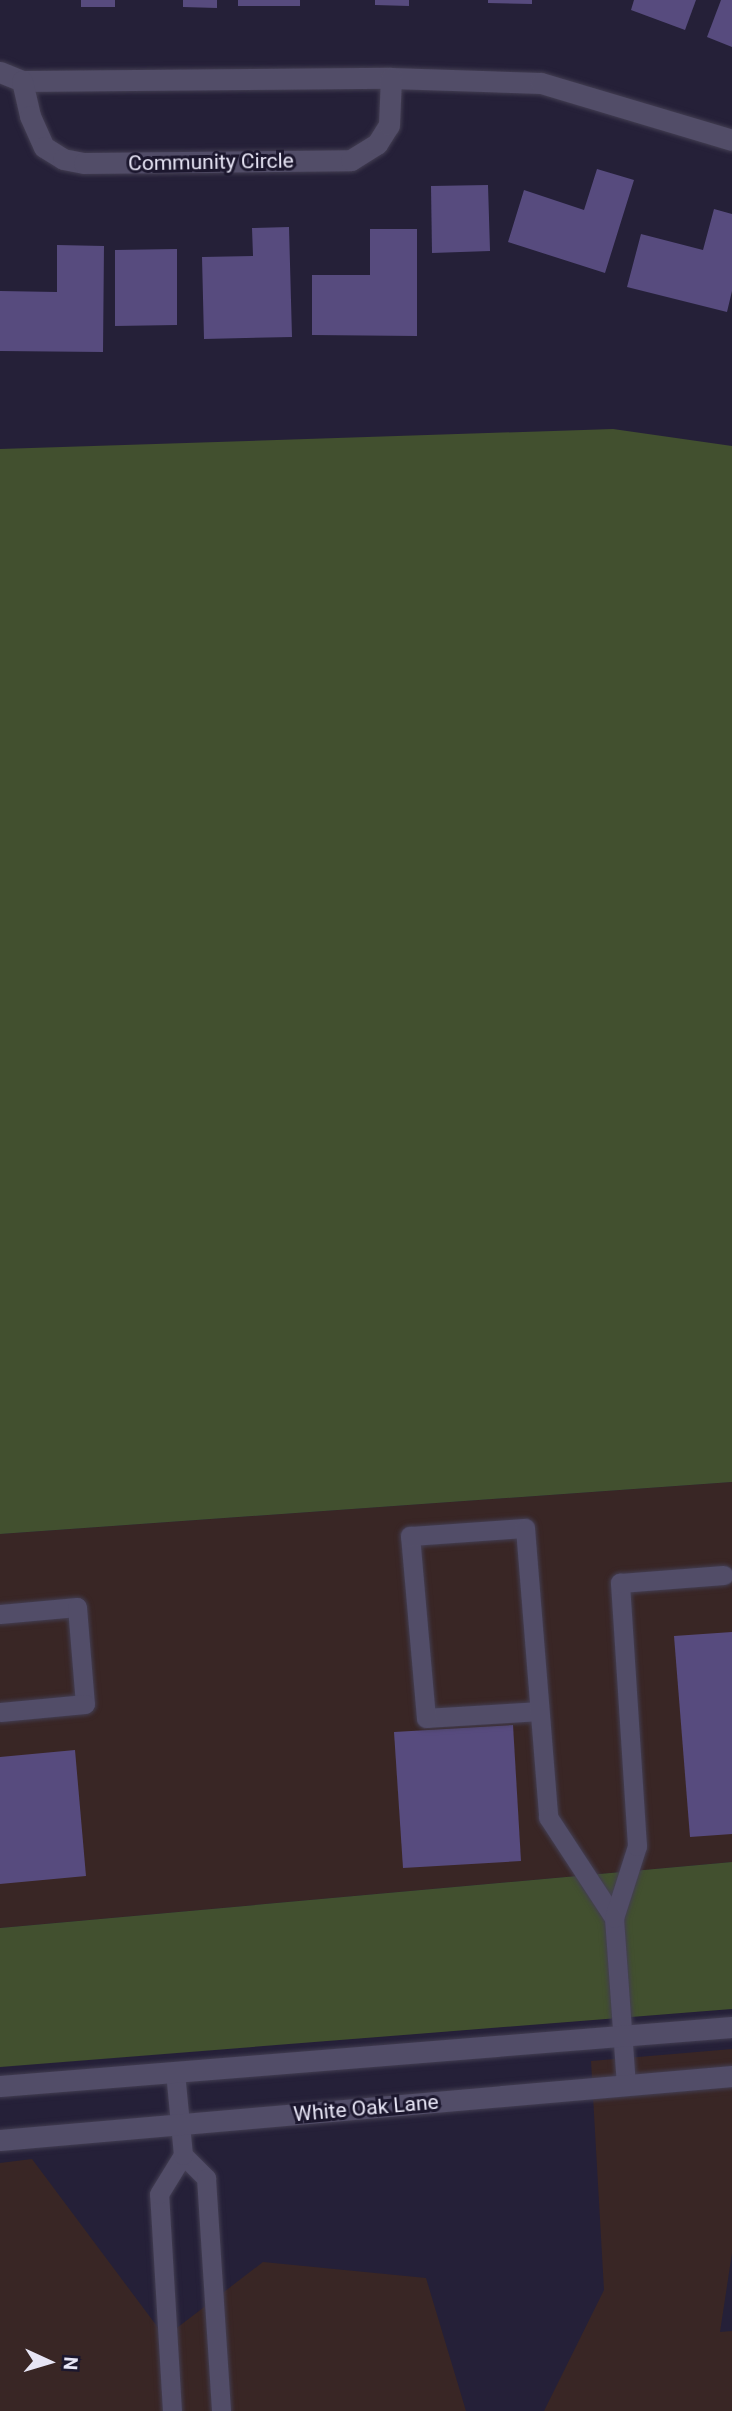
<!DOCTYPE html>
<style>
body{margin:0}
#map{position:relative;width:732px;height:2411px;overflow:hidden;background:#252038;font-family:Roboto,sans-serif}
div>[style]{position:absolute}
.industrial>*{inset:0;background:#392625}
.green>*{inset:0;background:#42502f}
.building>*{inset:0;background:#574b7e}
.roads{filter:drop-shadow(0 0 2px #433e52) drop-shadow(0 0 2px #433e52)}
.service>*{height:19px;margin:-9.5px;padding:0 9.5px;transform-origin:9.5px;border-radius:9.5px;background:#524d68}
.minor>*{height:21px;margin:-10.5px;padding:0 10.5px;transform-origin:10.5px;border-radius:10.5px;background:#524d68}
span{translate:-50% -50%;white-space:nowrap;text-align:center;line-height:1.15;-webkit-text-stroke:6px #1c172e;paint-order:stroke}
.street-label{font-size:21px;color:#e7e5f5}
.north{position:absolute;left:14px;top:2327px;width:70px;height:70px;-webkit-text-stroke:5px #1c172e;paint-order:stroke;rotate:94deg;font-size:19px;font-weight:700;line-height:28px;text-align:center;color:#e7e5f5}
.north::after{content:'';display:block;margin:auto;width:24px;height:32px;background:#e7e5f5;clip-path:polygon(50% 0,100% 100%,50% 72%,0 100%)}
</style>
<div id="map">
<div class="industrial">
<i style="clip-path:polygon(732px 1482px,732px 1862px,0 1928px,0 1534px)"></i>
<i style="clip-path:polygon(732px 2049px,732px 2253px,720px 2332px,732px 2331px,732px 2411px,544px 2411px,604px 2290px,591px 2061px)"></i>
<i style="clip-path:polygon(32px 2159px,165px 2337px,263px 2262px,426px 2278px,466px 2411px,0 2411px,0 2163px)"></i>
</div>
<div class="green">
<i style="clip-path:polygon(613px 429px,732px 446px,732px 1482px,0 1534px,0 449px)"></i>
<i style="clip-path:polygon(732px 1862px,732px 2009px,0 2067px,0 1928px)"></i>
</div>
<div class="building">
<i style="clip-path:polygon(81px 0,115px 0,115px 7px,81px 7px)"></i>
<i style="clip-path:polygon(183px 0,217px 0,217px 8px,183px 7px)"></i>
<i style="clip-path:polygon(238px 0,300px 0,300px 6px,238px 6px)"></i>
<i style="clip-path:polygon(375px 0,409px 0,409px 6px,375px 5px)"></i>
<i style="clip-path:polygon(488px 0,532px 0,532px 4px,488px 3px)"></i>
<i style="clip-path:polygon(634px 0,696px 0,685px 30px,631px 10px)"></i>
<i style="clip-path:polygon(721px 0,732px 0,732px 47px,707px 37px)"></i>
<i style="clip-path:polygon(597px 169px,634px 180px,605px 273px,508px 242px,524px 190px,584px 210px)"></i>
<i style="clip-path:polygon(488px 185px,490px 251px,432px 253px,431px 186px)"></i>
<i style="clip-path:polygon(714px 209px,732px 214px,732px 291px,727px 312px,627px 287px,641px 234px,703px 250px)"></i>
<i style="clip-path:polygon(289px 227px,292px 337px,204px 339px,202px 257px,253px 256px,252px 228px)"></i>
<i style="clip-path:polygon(370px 229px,417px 229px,417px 336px,312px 335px,312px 275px,370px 275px)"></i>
<i style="clip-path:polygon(57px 245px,104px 246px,103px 352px,0 351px,0 291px,57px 292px)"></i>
<i style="clip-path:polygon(177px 249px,177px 325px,115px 326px,115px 250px)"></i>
<i style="clip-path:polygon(732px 1632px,732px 1834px,690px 1837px,674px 1636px)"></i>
<i style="clip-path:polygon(513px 1725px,521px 1861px,403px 1868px,394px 1732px)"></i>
<i style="clip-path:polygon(75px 1750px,86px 1876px,0 1884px,0 1757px)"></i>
</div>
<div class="roads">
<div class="service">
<i style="left:0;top:1614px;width:77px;rotate:-5.2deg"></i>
<i style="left:77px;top:1607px;width:97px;rotate:85.3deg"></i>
<i style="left:85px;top:1704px;width:85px;rotate:174.6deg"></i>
<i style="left:539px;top:1711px;width:113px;rotate:176.5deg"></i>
<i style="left:426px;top:1718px;width:183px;rotate:-95deg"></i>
<i style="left:410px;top:1536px;width:115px;rotate:-4deg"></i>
<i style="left:525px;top:1528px;width:290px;rotate:85.4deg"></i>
<i style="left:548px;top:1817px;width:121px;rotate:56.8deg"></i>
<i style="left:614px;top:1918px;width:167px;rotate:85.9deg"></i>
<i style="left:614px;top:1918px;width:76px;rotate:-72.3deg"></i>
<i style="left:637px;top:1846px;width:264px;rotate:-93.7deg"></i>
<i style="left:620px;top:1583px;width:104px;rotate:-4.4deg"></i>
<i style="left:183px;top:2155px;width:33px;rotate:45deg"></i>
<i style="left:206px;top:2178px;width:233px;rotate:86.3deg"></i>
<i style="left:172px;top:2411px;width:217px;rotate:-93.4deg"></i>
<i style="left:159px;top:2194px;width:46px;rotate:-58.4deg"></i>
<i style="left:183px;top:2155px;width:83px;rotate:-95.5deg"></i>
</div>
<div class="minor">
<i style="left:0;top:72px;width:24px;rotate:22deg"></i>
<i style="left:22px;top:81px;width:369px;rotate:-0.5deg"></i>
<i style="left:391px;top:78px;width:150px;rotate:1.9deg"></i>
<i style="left:541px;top:83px;width:199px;rotate:16.6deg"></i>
<i style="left:22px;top:81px;width:36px;rotate:77deg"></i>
<i style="left:30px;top:116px;width:34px;rotate:66deg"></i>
<i style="left:44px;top:147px;width:22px;rotate:32deg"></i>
<i style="left:63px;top:159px;width:21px;rotate:11deg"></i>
<i style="left:84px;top:163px;width:267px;rotate:-0.6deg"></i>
<i style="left:351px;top:160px;width:31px;rotate:-32deg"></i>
<i style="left:377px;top:144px;width:22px;rotate:-58deg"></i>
<i style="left:389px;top:125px;width:47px;rotate:-87.6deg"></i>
<i style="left:0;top:2086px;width:734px;rotate:-4.61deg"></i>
<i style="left:0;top:2140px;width:735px;rotate:-5deg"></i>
</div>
</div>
<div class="street-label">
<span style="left:211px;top:162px;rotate:-1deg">Community Circle</span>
<span style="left:366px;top:2108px;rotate:-5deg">White Oak Lane</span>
</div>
<div class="north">N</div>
</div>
